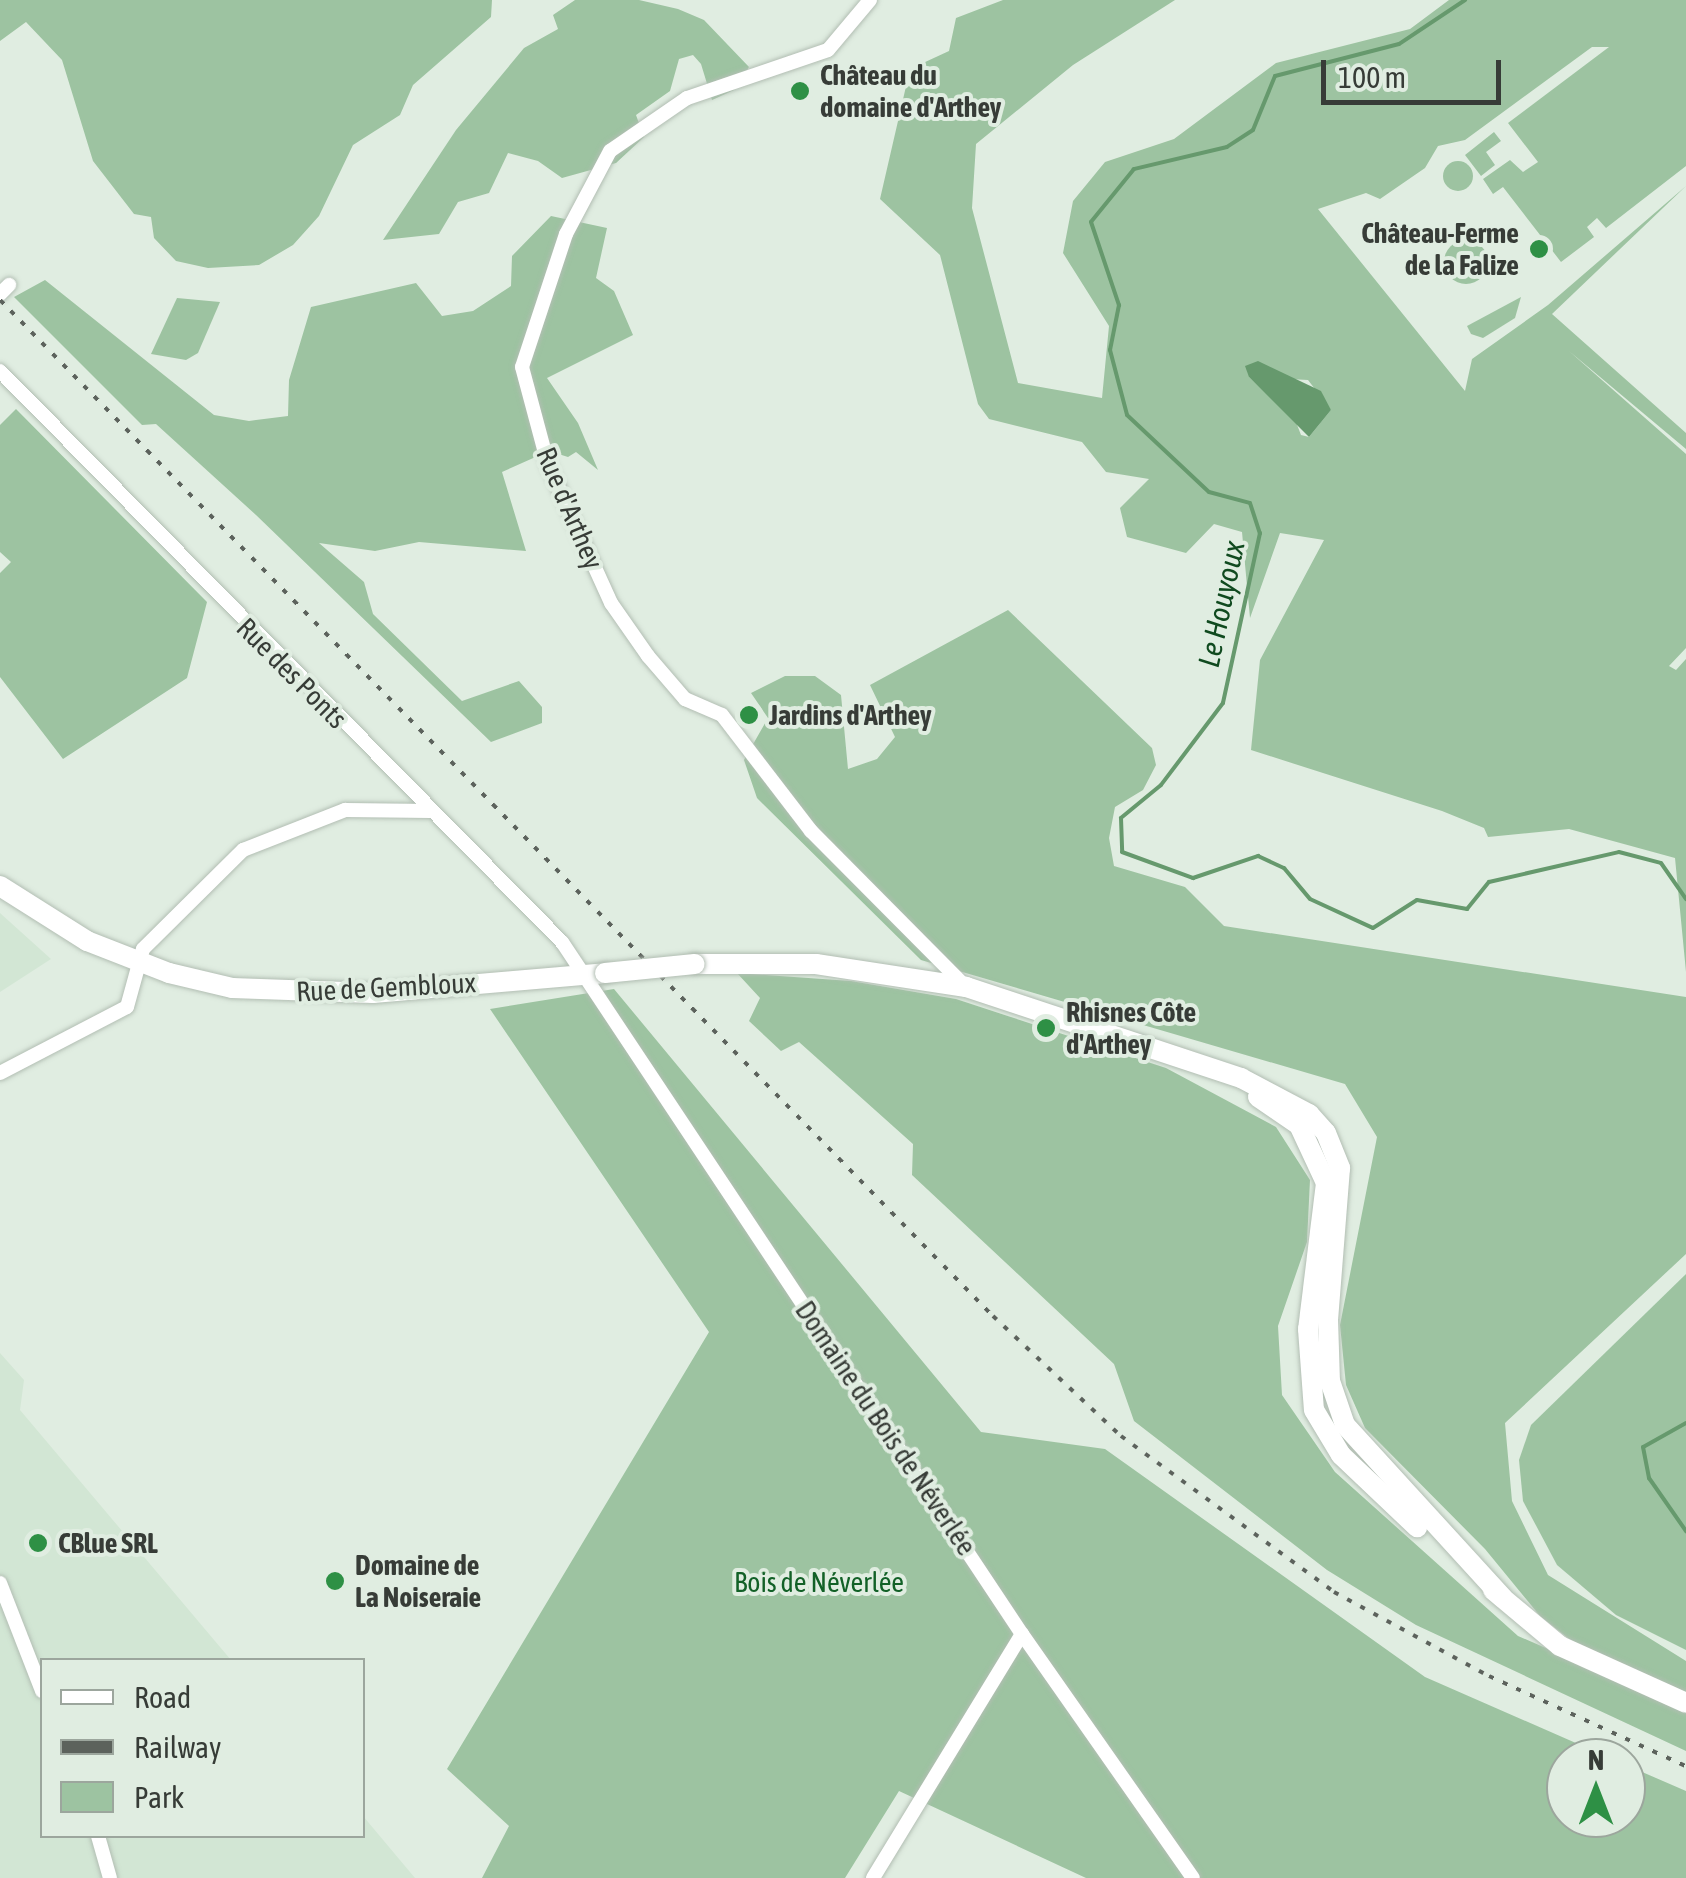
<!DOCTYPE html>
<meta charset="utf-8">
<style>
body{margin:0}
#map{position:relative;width:1686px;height:1878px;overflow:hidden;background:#e0ede1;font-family:"Asap Condensed",sans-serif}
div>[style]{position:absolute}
.built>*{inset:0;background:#d2e6d4}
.green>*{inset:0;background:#9dc3a1}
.round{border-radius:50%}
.water>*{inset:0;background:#66996d}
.stream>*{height:4px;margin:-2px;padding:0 2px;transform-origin:2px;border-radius:2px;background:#66996d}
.roads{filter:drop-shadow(0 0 2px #b2beb3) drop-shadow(0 0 2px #b2beb3)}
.street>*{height:14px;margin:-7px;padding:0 7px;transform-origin:7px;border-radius:7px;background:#fff}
.secondary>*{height:20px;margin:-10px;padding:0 10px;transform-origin:10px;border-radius:10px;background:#fff}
.rail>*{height:4px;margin-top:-2px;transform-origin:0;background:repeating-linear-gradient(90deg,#5c625c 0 5px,transparent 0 15px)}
.bridges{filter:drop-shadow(0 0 2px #b2beb3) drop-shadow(0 0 2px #b2beb3)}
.secondary-bridge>*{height:20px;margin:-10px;padding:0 10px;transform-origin:10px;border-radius:10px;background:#fff}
.dots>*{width:28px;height:28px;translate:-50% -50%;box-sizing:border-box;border:5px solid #e0ede1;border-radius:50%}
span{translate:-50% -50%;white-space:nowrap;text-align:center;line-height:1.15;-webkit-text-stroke:8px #e0ede1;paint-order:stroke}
.poi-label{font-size:28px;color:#373c37;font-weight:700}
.left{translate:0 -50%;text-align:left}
.right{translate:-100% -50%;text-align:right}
.street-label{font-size:28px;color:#373c37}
.park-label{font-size:28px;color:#126127}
.water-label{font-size:30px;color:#104a1f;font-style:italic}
.legend{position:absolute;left:40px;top:1658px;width:325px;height:180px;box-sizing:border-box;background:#e0ede1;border:2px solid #9ca69d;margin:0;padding:12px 18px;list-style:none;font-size:30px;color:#373c37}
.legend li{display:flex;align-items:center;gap:20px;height:50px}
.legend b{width:50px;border:2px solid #9ca69d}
.north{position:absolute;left:1546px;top:1738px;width:100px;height:100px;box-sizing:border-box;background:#e0ede1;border:2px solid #9ca69d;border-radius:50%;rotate:0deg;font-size:28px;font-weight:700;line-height:40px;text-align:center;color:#373c37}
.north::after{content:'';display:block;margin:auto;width:35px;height:45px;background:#2e9045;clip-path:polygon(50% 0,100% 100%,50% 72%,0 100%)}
.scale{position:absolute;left:1321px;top:60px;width:180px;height:45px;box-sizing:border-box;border:5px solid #373c37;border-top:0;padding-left:12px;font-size:30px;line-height:35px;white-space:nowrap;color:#373c37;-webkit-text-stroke:8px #e0ede1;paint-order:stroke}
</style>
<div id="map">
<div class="built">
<i style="clip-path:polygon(0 913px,51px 959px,0 992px)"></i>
<i style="clip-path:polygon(0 1353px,24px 1380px,20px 1410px,231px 1660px,42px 1660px,42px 1836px,362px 1836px,363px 1816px,415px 1878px,0 1878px)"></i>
</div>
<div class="green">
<i style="clip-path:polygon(0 0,492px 0,491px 17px,413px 85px,400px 115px,353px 145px,319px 216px,293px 245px,259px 265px,208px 268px,176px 261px,154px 238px,151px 217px,134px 214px,93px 161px,62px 60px,26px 22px,0 41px)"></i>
<i style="clip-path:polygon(575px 0,639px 0,678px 9px,704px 20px,749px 67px,734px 90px,712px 100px,701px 64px,693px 55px,679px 59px,670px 91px,636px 115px,644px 137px,616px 163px,562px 178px,538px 161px,508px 153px,489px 193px,458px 202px,439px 234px,383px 240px,456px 130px,524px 48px,558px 29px,553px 15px)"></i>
<i style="clip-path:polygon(evenodd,1003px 0,1175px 0,1073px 65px,976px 144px,972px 208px,1018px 383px,1102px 398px,1109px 326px,1063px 253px,1073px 201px,1105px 162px,1174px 139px,1276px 63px,1410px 29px,1449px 0,1686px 0,1686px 166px,1606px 228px,1597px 218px,1587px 227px,1594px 237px,1561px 262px,1503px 187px,1493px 194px,1483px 179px,1510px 160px,1523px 172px,1538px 162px,1508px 123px,1609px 47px,1592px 47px,1465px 140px,1438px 146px,1425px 168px,1380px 199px,1366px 193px,1318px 209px,1465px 391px,1472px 359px,1548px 305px,1686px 186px,1552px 314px,1686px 433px,1686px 449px,1569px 351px,1686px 454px,1686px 648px,1669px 666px,1676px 670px,1686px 659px,1686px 972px,1675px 858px,1569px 829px,1488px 837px,1484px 828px,1442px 811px,1251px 750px,1260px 660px,1324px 540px,1280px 533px,1250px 618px,1242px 532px,1214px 524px,1186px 553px,1127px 537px,1120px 508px,1149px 479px,1106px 472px,1082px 442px,989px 419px,978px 404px,940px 255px,880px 199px,910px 69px,949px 51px,956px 18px,1003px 0,1249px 377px,1308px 380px,1331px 410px,1309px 437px,1301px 435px,1296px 422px,1249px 377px)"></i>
<i style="clip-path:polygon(1494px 132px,1501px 141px,1486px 152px,1495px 165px,1481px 176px,1465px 155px)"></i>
<i class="round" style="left:1443px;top:161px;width:30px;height:30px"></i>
<i style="clip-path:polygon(551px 216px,607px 228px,596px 278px,614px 291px,633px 335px,547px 378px,578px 423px,598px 470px,576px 452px,568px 457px,549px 451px,502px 472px,526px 551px,419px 542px,375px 551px,319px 543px,364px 582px,373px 614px,462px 701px,519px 681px,542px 707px,542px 723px,491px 742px,256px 515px,156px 424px,142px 425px,14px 297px,45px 280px,214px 415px,249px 421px,288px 416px,289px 380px,311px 307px,416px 283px,442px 316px,473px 311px,511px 286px,512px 256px)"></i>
<i class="round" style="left:1444px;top:240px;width:44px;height:44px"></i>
<i style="clip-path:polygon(1521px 297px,1515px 318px,1483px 338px,1471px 334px,1467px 326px)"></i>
<i style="clip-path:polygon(177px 298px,220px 302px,198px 353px,186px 360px,151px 354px)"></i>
<i style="clip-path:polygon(16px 409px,207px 602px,187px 678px,63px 759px,0 677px,0 573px,11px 562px,0 552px,0 425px)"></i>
<i style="clip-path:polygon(1008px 610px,1152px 748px,1156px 765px,1143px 790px,1115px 807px,1109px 838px,1114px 866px,1185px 887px,1224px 926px,1686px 997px,1686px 1254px,1505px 1423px,1512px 1501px,1548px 1575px,1686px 1661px,1686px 1697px,1582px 1649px,1540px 1616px,1485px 1549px,1365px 1428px,1346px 1385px,1340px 1325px,1377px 1137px,1345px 1084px,921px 960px,757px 798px,744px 760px,768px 718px,751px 693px,785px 676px,815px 676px,841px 695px,848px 769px,877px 759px,895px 737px,870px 685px)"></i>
<i style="clip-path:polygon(737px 973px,851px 981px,956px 999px,1166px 1068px,1276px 1127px,1310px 1180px,1307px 1242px,1278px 1326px,1282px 1395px,1335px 1472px,1518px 1636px,1686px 1709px,1686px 1751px,1416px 1625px,1327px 1570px,1134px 1421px,1114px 1364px,912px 1175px,913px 1144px,799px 1042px,781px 1051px,749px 1021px,760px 998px)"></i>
<i style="clip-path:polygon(614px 989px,981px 1432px,1105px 1449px,1425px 1677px,1610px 1758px,1566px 1758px,1566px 1818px,1626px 1818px,1626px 1765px,1686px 1791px,1686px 1878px,1086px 1878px,899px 1791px,845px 1878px,482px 1878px,509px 1826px,447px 1769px,709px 1332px,490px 1009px)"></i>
<i style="clip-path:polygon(1686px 1274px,1686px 1650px,1616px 1615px,1557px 1565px,1523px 1501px,1519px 1460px,1531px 1425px)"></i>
</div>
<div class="water">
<i style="clip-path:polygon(1258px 361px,1321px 391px,1331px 410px,1309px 437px,1249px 377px,1245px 366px)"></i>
</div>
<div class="stream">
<i style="left:1465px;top:0;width:79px;rotate:146.3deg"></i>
<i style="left:1399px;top:44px;width:128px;rotate:165.5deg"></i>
<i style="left:1275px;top:76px;width:58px;rotate:112.2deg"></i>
<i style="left:1253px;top:130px;width:31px;rotate:147deg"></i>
<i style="left:1227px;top:147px;width:96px;rotate:166.7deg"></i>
<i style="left:1134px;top:169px;width:68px;rotate:129.1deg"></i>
<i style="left:1091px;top:222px;width:88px;rotate:71.4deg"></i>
<i style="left:1119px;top:305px;width:46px;rotate:101.3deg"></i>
<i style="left:1110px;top:350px;width:67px;rotate:75.3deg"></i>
<i style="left:1127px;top:415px;width:112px;rotate:43.2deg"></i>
<i style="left:1209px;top:492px;width:42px;rotate:15deg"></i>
<i style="left:1250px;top:503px;width:32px;rotate:72deg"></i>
<i style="left:1260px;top:533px;width:174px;rotate:102.3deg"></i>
<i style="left:1223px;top:703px;width:103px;rotate:127.1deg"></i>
<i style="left:1161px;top:785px;width:52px;rotate:140.5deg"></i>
<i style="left:1121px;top:818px;width:34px;rotate:88deg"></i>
<i style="left:1122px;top:852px;width:76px;rotate:20.1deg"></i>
<i style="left:1193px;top:878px;width:69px;rotate:-18.7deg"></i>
<i style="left:1258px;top:856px;width:29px;rotate:25deg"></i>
<i style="left:1284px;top:868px;width:40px;rotate:50deg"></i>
<i style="left:1310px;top:899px;width:69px;rotate:24.7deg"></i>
<i style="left:1373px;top:928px;width:52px;rotate:-32.5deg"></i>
<i style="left:1417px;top:900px;width:51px;rotate:10.2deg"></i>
<i style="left:1467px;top:909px;width:35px;rotate:-51deg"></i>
<i style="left:1489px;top:882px;width:133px;rotate:-13deg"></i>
<i style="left:1619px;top:852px;width:43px;rotate:14.7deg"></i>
<i style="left:1661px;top:863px;width:44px;rotate:55.2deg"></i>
<i style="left:1686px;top:1423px;width:49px;rotate:150.8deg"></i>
<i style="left:1643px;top:1447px;width:32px;rotate:79deg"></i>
<i style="left:1649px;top:1478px;width:65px;rotate:55.1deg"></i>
</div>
<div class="roads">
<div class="street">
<i style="left:870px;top:0;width:65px;rotate:130deg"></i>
<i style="left:828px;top:50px;width:149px;rotate:161.2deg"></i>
<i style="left:687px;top:98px;width:93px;rotate:145.5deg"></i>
<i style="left:610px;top:151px;width:94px;rotate:117.9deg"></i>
<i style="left:566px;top:234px;width:140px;rotate:108.3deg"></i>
<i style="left:522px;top:367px;width:100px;rotate:75deg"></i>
<i style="left:548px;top:464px;width:153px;rotate:65.6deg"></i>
<i style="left:611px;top:603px;width:65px;rotate:55.1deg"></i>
<i style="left:648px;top:656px;width:57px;rotate:49.3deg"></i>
<i style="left:685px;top:699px;width:40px;rotate:23.4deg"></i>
<i style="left:722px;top:715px;width:146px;rotate:52.5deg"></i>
<i style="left:811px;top:831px;width:218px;rotate:45.2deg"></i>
<i style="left:0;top:294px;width:13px;rotate:-45deg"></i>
<i style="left:0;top:371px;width:801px;rotate:45.46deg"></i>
<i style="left:562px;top:942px;width:831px;rotate:56.39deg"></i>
<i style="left:1022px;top:1634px;width:298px;rotate:55deg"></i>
<i style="left:0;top:1073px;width:143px;rotate:-27.5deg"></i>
<i style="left:127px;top:1007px;width:60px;rotate:-74.6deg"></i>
<i style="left:143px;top:949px;width:141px;rotate:-44.7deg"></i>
<i style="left:243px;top:850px;width:110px;rotate:-21.4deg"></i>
<i style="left:345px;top:810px;width:86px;rotate:0.7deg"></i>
<i style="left:0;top:1583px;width:116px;rotate:68.7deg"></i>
<i style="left:98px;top:1836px;width:44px;rotate:74.1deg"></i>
<i style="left:873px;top:1878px;width:286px;rotate:-58.6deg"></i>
</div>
<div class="secondary">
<i style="left:0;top:886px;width:103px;rotate:32.3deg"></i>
<i style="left:87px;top:941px;width:88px;rotate:21.3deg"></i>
<i style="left:169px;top:973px;width:65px;rotate:13.4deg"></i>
<i style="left:232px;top:988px;width:141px;rotate:2deg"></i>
<i style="left:373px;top:993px;width:233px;rotate:-4.9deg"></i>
<i style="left:695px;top:964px;width:121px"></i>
<i style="left:816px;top:964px;width:152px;rotate:8.7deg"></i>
<i style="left:966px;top:987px;width:290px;rotate:18.3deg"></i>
<i style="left:1241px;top:1078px;width:77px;rotate:27.9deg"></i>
<i style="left:1309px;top:1114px;width:25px;rotate:48deg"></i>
<i style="left:1326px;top:1133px;width:38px;rotate:68deg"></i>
<i style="left:1340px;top:1168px;width:151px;rotate:94.5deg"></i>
<i style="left:1328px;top:1319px;width:62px;rotate:88.2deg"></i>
<i style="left:1330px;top:1381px;width:46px;rotate:71.2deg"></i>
<i style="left:1345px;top:1425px;width:234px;rotate:47.6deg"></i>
<i style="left:1258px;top:1097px;width:50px;rotate:34.3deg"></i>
<i style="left:1299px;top:1125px;width:64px;rotate:65deg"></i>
<i style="left:1326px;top:1183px;width:147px;rotate:97deg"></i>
<i style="left:1308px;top:1329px;width:81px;rotate:85.8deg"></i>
<i style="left:1314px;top:1410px;width:52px;rotate:59deg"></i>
<i style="left:1341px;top:1455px;width:105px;rotate:43.5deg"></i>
<i style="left:1493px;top:1590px;width:87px;rotate:39.9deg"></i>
<i style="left:1560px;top:1646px;width:138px;rotate:24.3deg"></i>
</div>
</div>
<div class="rail">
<i style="left:0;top:300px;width:1421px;rotate:45.66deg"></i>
<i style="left:993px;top:1316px;width:175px;rotate:43.2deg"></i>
<i style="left:1121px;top:1436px;width:264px;rotate:36.2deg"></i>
<i style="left:1334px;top:1592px;width:176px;rotate:28.5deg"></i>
<i style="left:1489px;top:1676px;width:217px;rotate:24.6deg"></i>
</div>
<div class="bridges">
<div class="secondary-bridge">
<i style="left:605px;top:973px;width:90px;rotate:-5.7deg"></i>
</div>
</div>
<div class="dots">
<i style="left:800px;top:91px;background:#2e9045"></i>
<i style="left:1539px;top:249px;background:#2e9045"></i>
<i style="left:749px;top:715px;background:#2e9045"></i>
<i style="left:1046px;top:1028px;background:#2e9045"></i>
<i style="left:38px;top:1543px;background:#2e9045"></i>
<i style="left:335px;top:1581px;background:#2e9045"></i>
</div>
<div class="poi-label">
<span class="left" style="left:820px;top:91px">Château du<br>domaine d'Arthey</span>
<span class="right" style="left:1519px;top:249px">Château-Ferme<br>de la Falize</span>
<span class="left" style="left:769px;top:715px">Jardins d'Arthey</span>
<span class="left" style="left:1066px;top:1028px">Rhisnes Côte<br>d'Arthey</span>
<span class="left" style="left:58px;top:1543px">CBlue SRL</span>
<span class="left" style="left:355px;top:1581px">Domaine de<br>La Noiseraie</span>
</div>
<div class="street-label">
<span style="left:570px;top:508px;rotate:67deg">Rue d'Arthey</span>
<span style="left:292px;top:673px;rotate:45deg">Rue des Ponts</span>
<span style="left:386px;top:987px;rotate:-3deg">Rue de Gembloux</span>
<span style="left:886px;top:1428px;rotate:56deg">Domaine du Bois de Néverlée</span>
</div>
<div class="park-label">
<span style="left:819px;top:1582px">Bois de Néverlée</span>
</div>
<div class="water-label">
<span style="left:1221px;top:604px;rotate:-78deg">Le Houyoux</span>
</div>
<ul class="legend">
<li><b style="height:12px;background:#fff"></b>Road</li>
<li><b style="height:12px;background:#5c625c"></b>Railway</li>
<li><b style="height:28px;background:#9dc3a1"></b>Park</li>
</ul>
<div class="north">N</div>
<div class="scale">100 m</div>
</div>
